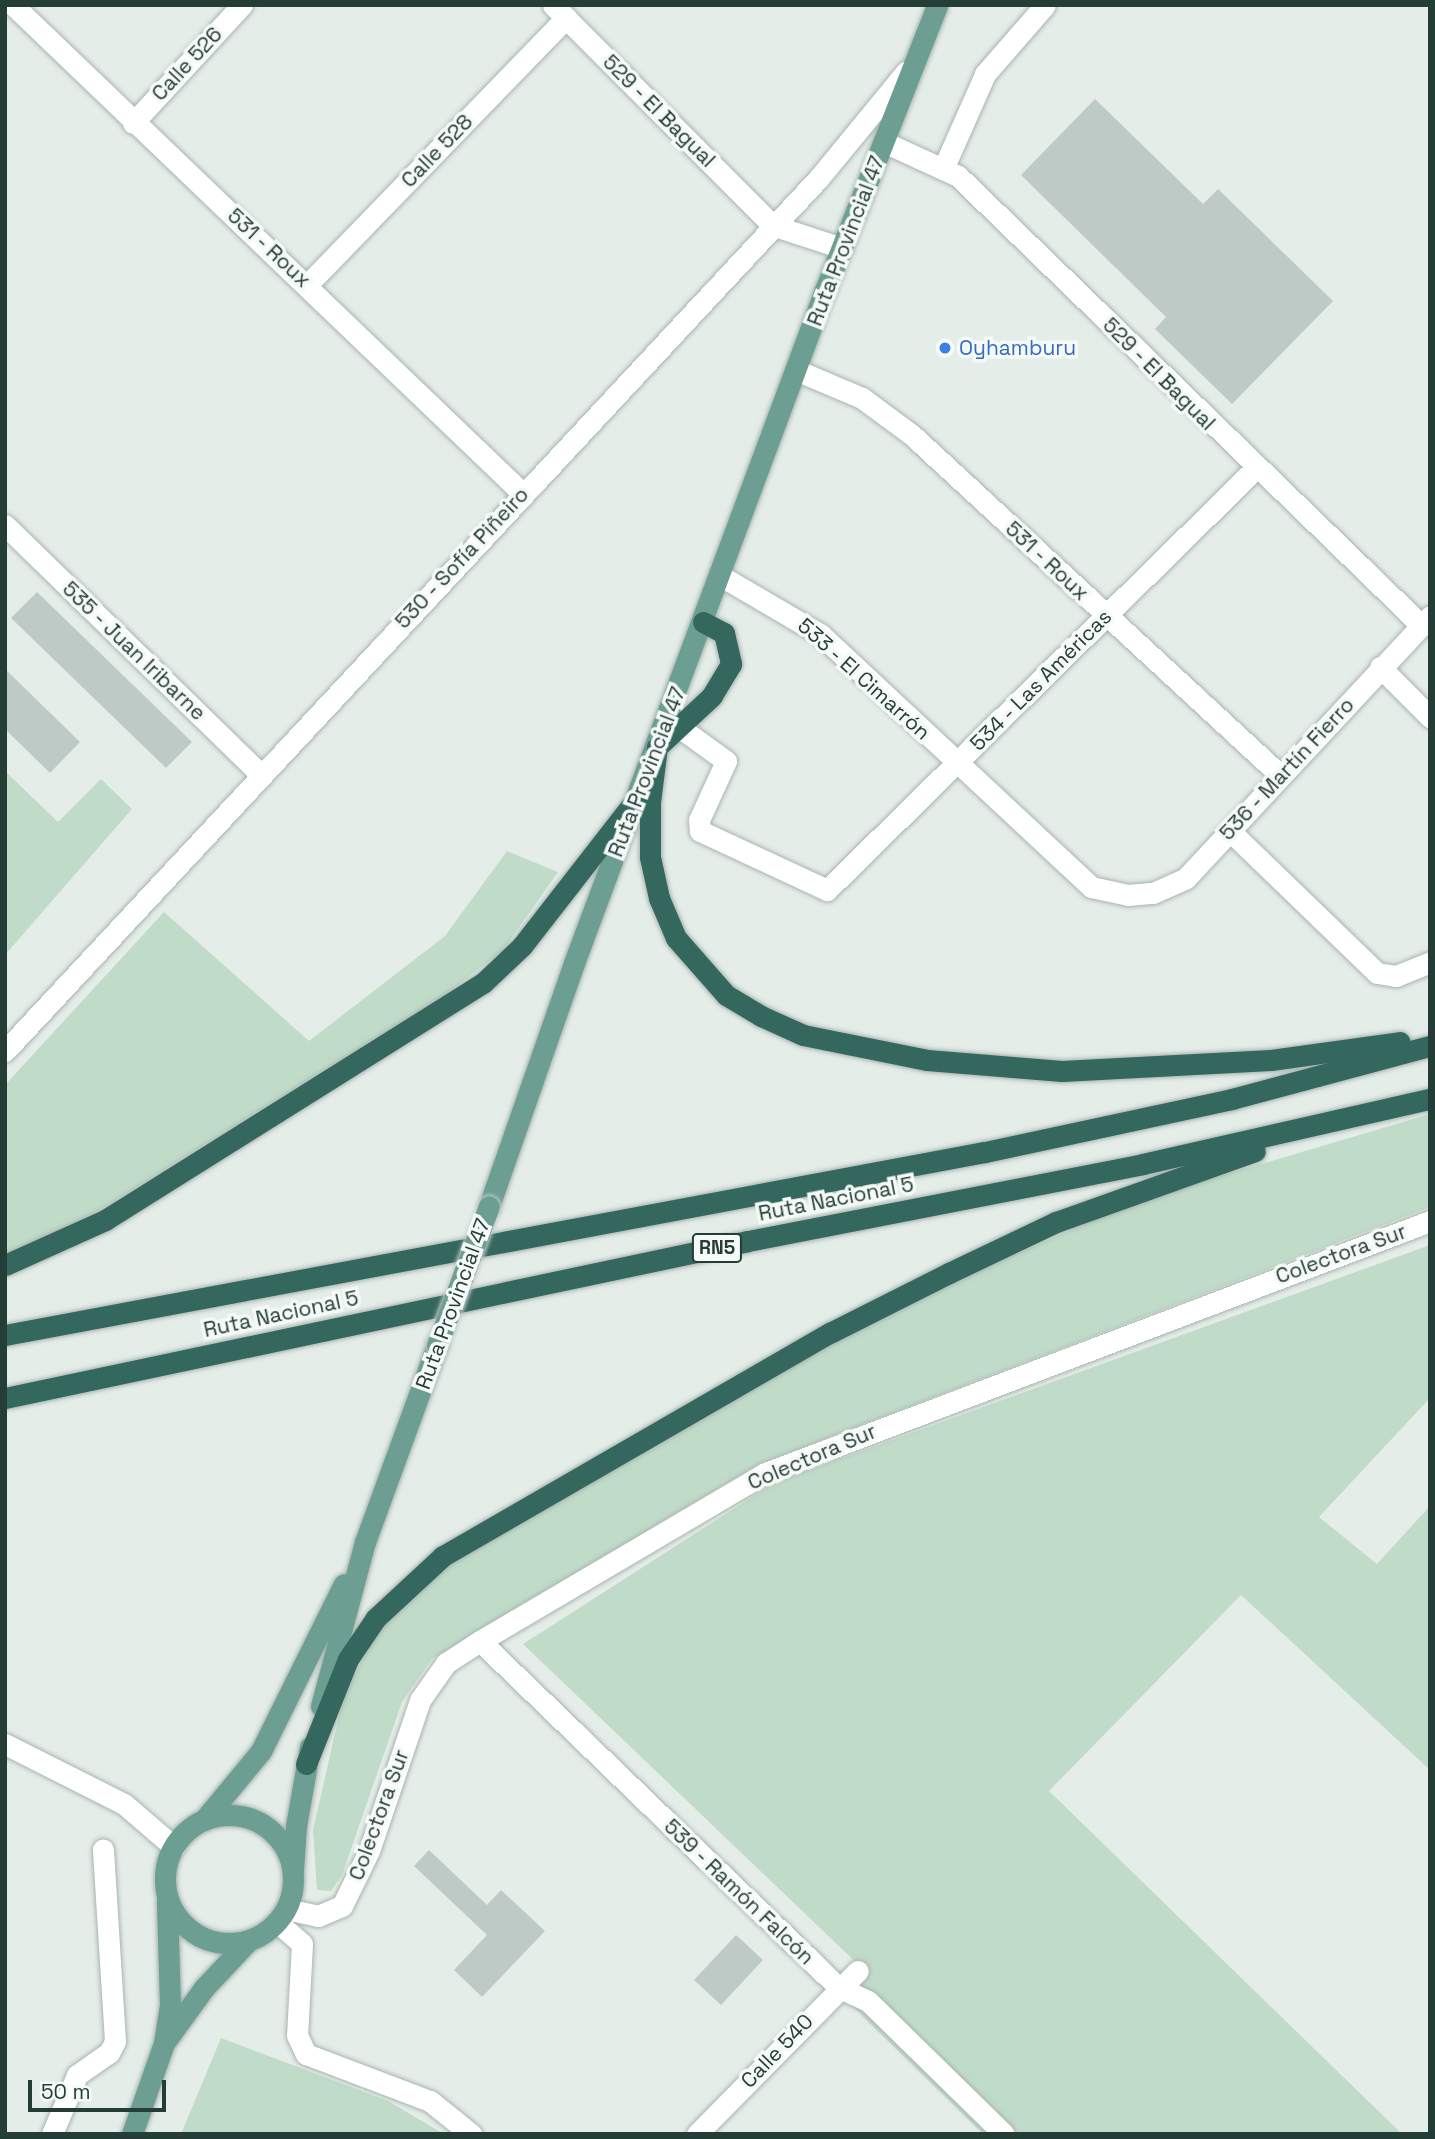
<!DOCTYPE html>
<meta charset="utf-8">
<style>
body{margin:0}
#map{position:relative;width:1435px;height:2139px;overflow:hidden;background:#e5ede9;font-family:"Space Grotesk",sans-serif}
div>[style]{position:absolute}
.green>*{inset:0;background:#c0dcc8}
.building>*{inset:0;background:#bdcac5}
.roads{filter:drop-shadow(0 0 2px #a8b5b0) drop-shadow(0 0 2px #a8b5b0)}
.minor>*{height:21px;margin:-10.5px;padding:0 10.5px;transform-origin:10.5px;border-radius:10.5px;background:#fff}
.major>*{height:21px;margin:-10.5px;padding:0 10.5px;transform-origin:10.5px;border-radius:10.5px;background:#6d9e92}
.major>.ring{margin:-10.5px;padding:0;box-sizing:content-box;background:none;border:21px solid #6d9e92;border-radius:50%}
.highway>*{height:21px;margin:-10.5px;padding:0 10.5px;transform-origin:10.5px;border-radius:10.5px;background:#34675d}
.bridges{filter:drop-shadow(0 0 2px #c2c9c7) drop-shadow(0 0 2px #c2c9c7)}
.major-bridge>*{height:21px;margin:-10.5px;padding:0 10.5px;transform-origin:10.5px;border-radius:10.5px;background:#6d9e92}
.dots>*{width:19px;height:19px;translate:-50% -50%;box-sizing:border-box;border:4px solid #f5f9f7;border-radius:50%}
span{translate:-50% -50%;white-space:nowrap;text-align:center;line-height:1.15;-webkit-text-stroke:7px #f5f9f7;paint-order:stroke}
.shield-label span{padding:2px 5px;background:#f5f9f7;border:2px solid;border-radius:5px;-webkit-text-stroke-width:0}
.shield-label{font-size:19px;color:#253d37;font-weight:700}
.street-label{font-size:21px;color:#253d37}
.shop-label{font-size:21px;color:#366cbe}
.left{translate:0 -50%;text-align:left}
.frame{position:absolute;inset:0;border:7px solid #253d37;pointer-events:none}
.scale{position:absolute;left:28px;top:2080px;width:138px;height:32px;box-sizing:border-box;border:4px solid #253d37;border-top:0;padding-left:9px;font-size:21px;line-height:24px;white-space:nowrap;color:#253d37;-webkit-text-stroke:5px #f5f9f7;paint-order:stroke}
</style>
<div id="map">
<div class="green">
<i style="clip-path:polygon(5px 771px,58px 822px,101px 779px,132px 809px,5px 955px)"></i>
<i style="clip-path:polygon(507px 851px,558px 872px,503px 950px,446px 994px,98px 1211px,5px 1256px,5px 1085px,164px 912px,309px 1041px,445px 936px)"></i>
<i style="clip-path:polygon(1430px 1114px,1430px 1207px,759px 1464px,432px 1659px,402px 1702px,342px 1875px,331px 1891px,317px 1890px,313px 1830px,344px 1694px,385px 1620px,431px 1575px,885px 1311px,1143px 1199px)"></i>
<i style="clip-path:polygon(1430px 1245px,1430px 1398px,1319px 1517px,1377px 1564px,1430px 1506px,1430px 1770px,1241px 1595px,1049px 1791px,1402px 2134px,983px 2134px,844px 1998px,866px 1972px,523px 1644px,774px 1483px)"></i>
<i style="clip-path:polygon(221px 2038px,388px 2101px,444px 2134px,181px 2134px)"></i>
</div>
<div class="building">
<i style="clip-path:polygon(1095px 99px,1203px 204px,1218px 189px,1333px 301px,1232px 404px,1155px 329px,1166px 317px,1021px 175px)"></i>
<i style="clip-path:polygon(37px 592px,192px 742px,166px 768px,11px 618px)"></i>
<i style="clip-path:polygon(5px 669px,80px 742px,50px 773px,5px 729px)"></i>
<i style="clip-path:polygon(429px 1850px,487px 1905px,501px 1890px,545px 1931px,482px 1997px,454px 1970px,487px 1935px,414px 1866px)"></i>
<i style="clip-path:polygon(736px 1935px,763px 1960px,721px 2005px,694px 1980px)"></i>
</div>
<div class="roads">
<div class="minor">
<i style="left:13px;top:5px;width:705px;rotate:43.79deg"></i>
<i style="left:553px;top:5px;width:310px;rotate:45.1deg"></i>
<i style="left:772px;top:225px;width:74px;rotate:18.2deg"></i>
<i style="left:133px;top:123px;width:161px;rotate:-47.3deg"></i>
<i style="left:884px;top:142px;width:81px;rotate:24.7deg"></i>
<i style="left:958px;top:176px;width:645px;rotate:44.12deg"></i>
<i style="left:943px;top:169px;width:104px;rotate:-66.1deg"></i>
<i style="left:985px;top:74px;width:91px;rotate:-49deg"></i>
<i style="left:308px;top:284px;width:371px;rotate:-45.9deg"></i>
<i style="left:796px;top:370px;width:72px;rotate:23deg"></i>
<i style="left:862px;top:398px;width:62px;rotate:36.5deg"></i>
<i style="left:912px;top:435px;width:502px;rotate:42.74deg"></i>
<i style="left:5px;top:525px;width:359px;rotate:44.3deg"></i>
<i style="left:721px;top:576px;width:115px;rotate:30.4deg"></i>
<i style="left:820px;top:634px;width:371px;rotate:43deg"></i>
<i style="left:1091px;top:887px;width:38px;rotate:12deg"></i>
<i style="left:1128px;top:895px;width:25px;rotate:-5deg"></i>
<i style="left:1153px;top:893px;width:36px;rotate:-24deg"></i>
<i style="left:1186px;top:878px;width:358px;rotate:-47deg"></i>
<i style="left:1380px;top:667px;width:71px;rotate:45deg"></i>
<i style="left:679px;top:727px;width:58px;rotate:35.9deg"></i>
<i style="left:726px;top:761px;width:65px;rotate:114.6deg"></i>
<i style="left:699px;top:820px;width:11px;rotate:85deg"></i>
<i style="left:700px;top:831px;width:140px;rotate:24.9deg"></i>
<i style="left:827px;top:890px;width:600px;rotate:-44.53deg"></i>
<i style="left:1230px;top:831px;width:204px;rotate:44deg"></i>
<i style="left:1377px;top:973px;width:19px;rotate:9deg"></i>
<i style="left:1396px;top:976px;width:37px;rotate:-22deg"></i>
<i style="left:5px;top:1051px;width:1192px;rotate:-47.01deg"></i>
<i style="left:818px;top:179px;width:139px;rotate:-50.6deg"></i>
<i style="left:480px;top:1641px;width:498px;rotate:44deg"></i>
<i style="left:838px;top:1987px;width:33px;rotate:25deg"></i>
<i style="left:868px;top:2001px;width:190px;rotate:44.4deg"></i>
<i style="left:5px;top:1744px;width:133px;rotate:26.8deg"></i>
<i style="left:124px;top:1804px;width:66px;rotate:40.7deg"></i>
<i style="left:286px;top:1909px;width:33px;rotate:12deg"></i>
<i style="left:318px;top:1916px;width:26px;rotate:-23deg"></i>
<i style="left:342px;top:1906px;width:61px;rotate:-63.9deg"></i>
<i style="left:369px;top:1851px;width:159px;rotate:-71.3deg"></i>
<i style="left:420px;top:1700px;width:45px;rotate:-54.9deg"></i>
<i style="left:446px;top:1663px;width:40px;rotate:-32.9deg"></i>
<i style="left:480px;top:1641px;width:329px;rotate:-30.5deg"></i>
<i style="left:763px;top:1474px;width:713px;rotate:-20.77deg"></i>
<i style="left:277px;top:1922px;width:33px;rotate:41deg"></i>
<i style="left:302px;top:1944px;width:91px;rotate:93.1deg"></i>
<i style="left:297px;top:2035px;width:21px;rotate:65deg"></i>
<i style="left:306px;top:2054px;width:133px;rotate:20.8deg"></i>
<i style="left:430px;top:2101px;width:53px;rotate:38.8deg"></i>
<i style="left:52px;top:2134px;width:64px;rotate:-67deg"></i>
<i style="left:77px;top:2075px;width:39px;rotate:-35deg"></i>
<i style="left:109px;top:2053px;width:13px;rotate:-63deg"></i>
<i style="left:115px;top:2041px;width:192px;rotate:-93.6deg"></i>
<i style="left:697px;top:2134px;width:229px;rotate:-45.4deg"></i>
</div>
<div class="major">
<i style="left:489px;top:1206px;width:257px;rotate:-70.7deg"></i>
<i style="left:574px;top:963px;width:718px;rotate:-69.55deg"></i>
<i style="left:825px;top:290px;width:306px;rotate:-68.5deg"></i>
<i style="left:321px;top:1706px;width:170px;rotate:-75deg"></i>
<i style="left:365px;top:1542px;width:210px;rotate:-69.9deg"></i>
<i class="ring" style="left:165px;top:1815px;width:107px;height:107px"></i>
<i style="left:204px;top:1820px;width:89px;rotate:-50.4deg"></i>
<i style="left:261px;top:1751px;width:186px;rotate:-63.6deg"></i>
<i style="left:293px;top:1870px;width:44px;rotate:-86.1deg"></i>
<i style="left:296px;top:1826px;width:80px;rotate:-80deg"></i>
<i style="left:167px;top:2039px;width:63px;rotate:-54deg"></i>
<i style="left:204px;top:1988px;width:66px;rotate:-46.8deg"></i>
<i style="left:132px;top:2134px;width:96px;rotate:-70.6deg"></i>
<i style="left:164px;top:2043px;width:38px;rotate:-81deg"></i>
<i style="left:170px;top:2005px;width:103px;rotate:-91.7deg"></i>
</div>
<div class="highway">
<i style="left:703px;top:622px;width:24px;rotate:28deg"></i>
<i style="left:724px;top:633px;width:32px;rotate:77deg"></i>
<i style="left:731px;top:664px;width:37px;rotate:121deg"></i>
<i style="left:712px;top:696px;width:75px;rotate:137.2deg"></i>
<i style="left:657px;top:747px;width:55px;rotate:97.3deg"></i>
<i style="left:650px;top:802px;width:55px;rotate:90deg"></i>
<i style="left:650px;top:857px;width:42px;rotate:77.6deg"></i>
<i style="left:659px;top:898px;width:43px;rotate:67deg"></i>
<i style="left:676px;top:938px;width:76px;rotate:48.7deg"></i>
<i style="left:726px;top:995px;width:41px;rotate:31deg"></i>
<i style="left:761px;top:1016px;width:46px;rotate:24.3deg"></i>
<i style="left:803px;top:1035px;width:126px;rotate:11.4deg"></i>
<i style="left:927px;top:1060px;width:135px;rotate:4.7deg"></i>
<i style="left:1062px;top:1071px;width:209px;rotate:-3deg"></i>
<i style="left:1271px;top:1060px;width:130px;rotate:-7.9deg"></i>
<i style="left:5px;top:1265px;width:110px;rotate:-24.2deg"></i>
<i style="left:105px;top:1220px;width:446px;rotate:-32.1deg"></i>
<i style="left:483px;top:983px;width:54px;rotate:-43.5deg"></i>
<i style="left:522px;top:946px;width:184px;rotate:-52.1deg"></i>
<i style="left:5px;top:1335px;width:997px;rotate:-10.58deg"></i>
<i style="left:985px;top:1152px;width:253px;rotate:-12.1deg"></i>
<i style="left:1232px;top:1099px;width:205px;rotate:-15deg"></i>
<i style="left:5px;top:1398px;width:759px;rotate:-11.93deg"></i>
<i style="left:748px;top:1241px;width:402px;rotate:-11deg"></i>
<i style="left:1143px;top:1164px;width:294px;rotate:-12.8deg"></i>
<i style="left:306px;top:1764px;width:113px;rotate:-68.2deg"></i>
<i style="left:348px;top:1659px;width:50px;rotate:-55.7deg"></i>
<i style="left:376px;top:1618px;width:91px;rotate:-42.8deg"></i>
<i style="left:443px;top:1556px;width:447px;rotate:-30deg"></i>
<i style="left:830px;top:1333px;width:133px;rotate:-26.8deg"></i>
<i style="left:949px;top:1273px;width:119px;rotate:-25.5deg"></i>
<i style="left:1056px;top:1222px;width:211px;rotate:-19.6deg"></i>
</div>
</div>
<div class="bridges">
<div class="major-bridge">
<i style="left:437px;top:1345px;width:148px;rotate:-69.5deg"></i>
</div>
</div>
<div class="dots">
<i style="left:945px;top:348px;background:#3f7fe0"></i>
</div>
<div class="shield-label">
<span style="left:717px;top:1248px">RN5</span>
</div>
<div class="street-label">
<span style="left:187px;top:64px;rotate:-47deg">Calle 526</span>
<span style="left:659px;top:111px;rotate:45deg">529 - El Bagual</span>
<span style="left:437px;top:151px;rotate:-46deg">Calle 528</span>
<span style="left:846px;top:241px;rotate:-69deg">Ruta Provincial 47</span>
<span style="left:269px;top:248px;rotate:43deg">531 - Roux</span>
<span style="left:1159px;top:374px;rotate:45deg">529 - El Bagual</span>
<span style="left:462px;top:558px;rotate:-47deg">530 - Sofía Piñeiro</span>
<span style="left:1047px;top:561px;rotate:43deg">531 - Roux</span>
<span style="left:134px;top:651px;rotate:44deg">535 - Juan Iribarne</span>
<span style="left:864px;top:679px;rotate:42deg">533 - El Cimarrón</span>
<span style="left:1041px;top:680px;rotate:-45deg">534 - Las Américas</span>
<span style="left:1287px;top:769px;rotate:-47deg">536 - Martín Fierro</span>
<span style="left:647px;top:772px;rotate:-69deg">Ruta Provincial 47</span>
<span style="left:836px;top:1199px;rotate:-11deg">Ruta Nacional 5</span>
<span style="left:1341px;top:1254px;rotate:-20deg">Colectora Sur</span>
<span style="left:453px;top:1304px;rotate:-70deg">Ruta Provincial 47</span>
<span style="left:281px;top:1314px;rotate:-12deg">Ruta Nacional 5</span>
<span style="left:812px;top:1457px;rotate:-23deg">Colectora Sur</span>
<span style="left:379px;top:1815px;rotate:-70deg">Colectora Sur</span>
<span style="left:739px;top:1892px;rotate:44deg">539 - Ramón Falcón</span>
<span style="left:777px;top:2051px;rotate:-46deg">Calle 540</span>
</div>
<div class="shop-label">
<span class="left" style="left:959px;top:348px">Oyhamburu</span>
</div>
<div class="frame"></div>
<div class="scale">50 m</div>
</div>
